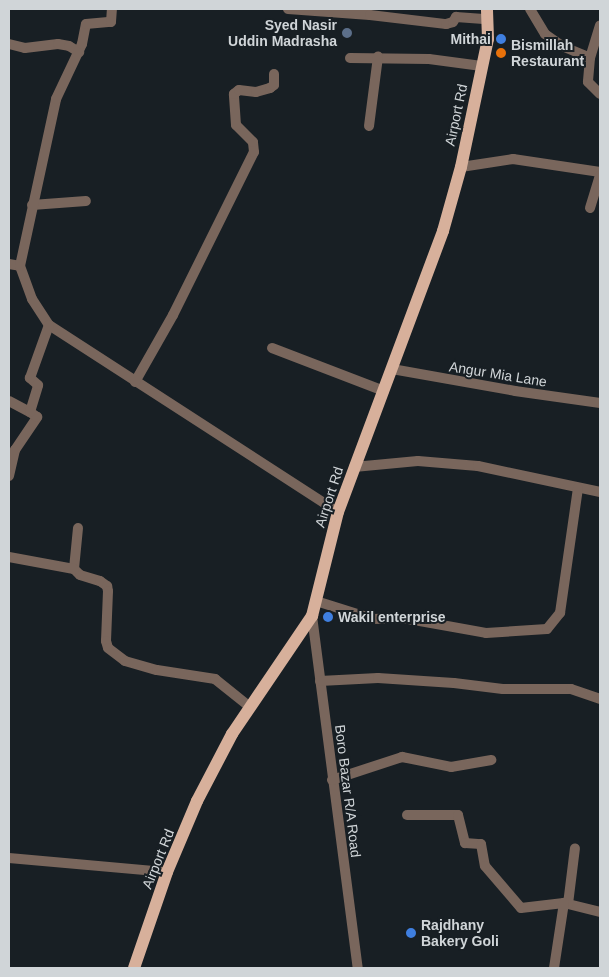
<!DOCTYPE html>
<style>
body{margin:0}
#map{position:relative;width:609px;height:977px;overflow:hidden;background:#181f24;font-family:Helvetica,sans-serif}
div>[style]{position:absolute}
.minor>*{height:10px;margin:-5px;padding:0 5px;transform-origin:5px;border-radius:5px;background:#79665c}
.major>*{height:12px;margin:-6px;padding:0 6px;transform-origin:6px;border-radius:6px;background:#d7b09b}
.dots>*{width:14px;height:14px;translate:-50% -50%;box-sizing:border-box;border:2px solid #181f24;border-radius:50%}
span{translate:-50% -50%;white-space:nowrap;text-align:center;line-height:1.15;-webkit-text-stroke:4px #181f24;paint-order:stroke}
.poi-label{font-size:14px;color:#d0d5d8;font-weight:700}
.right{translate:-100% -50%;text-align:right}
.left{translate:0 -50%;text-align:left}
.street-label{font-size:14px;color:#d0d5d8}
.frame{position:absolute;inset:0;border:10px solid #d0d5d8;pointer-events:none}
</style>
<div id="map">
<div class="minor">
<i style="left:288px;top:9px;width:82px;rotate:4.2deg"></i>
<i style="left:370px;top:15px;width:77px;rotate:6.8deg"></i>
<i style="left:446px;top:24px;width:7px;rotate:-16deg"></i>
<i style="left:453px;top:22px;width:6px;rotate:-59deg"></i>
<i style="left:456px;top:17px;width:31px;rotate:4deg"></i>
<i style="left:530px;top:9px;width:29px;rotate:59deg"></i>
<i style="left:545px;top:34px;width:21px;rotate:35deg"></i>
<i style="left:562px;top:46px;width:30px;rotate:23deg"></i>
<i style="left:590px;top:58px;width:24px;rotate:95deg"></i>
<i style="left:588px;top:82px;width:17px;rotate:45deg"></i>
<i style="left:9px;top:44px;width:16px;rotate:14deg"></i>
<i style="left:25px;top:48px;width:33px;rotate:-7deg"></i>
<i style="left:58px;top:44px;width:11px;rotate:10deg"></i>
<i style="left:69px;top:46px;width:12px;rotate:31deg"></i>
<i style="left:350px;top:58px;width:79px;rotate:0.7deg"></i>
<i style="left:429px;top:59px;width:53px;rotate:7.5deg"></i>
<i style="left:590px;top:58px;width:34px;rotate:-73deg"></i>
<i style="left:369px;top:126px;width:70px;rotate:-82.6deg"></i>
<i style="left:461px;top:167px;width:53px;rotate:-8.7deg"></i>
<i style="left:513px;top:159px;width:88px;rotate:8.5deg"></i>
<i style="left:32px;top:205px;width:54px;rotate:-4.2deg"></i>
<i style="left:590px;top:208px;width:34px;rotate:-73deg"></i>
<i style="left:9px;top:264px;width:11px;rotate:10deg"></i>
<i style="left:20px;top:266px;width:35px;rotate:70deg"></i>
<i style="left:32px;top:299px;width:31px;rotate:57deg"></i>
<i style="left:49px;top:325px;width:344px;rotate:32.9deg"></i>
<i style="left:20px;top:266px;width:171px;rotate:-77.8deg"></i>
<i style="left:56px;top:99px;width:61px;rotate:-64.7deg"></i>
<i style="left:82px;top:44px;width:20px;rotate:-79deg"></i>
<i style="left:86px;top:24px;width:25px;rotate:-5deg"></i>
<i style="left:111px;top:22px;width:13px;rotate:-86deg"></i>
<i style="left:272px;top:348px;width:120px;rotate:21deg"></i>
<i style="left:392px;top:369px;width:125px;rotate:10.1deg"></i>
<i style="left:515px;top:391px;width:86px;rotate:8deg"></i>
<i style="left:135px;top:382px;width:77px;rotate:-60.4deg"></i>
<i style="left:173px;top:315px;width:182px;rotate:-63.6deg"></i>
<i style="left:254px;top:152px;width:10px;rotate:-96deg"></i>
<i style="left:253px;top:142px;width:24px;rotate:-135deg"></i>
<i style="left:236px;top:125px;width:31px;rotate:-94deg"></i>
<i style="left:234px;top:94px;width:6px;rotate:-39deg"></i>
<i style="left:239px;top:90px;width:17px;rotate:7deg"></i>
<i style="left:256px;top:92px;width:15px;rotate:-16deg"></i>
<i style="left:270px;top:88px;width:5px;rotate:-37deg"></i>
<i style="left:274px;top:85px;width:11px;rotate:-90deg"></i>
<i style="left:9px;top:401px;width:24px;rotate:28deg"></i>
<i style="left:354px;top:467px;width:64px;rotate:-5.4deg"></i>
<i style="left:418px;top:461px;width:60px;rotate:4.8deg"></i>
<i style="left:478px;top:466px;width:125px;rotate:12deg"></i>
<i style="left:9px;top:476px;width:27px;rotate:-77deg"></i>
<i style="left:15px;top:450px;width:40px;rotate:-56deg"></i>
<i style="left:37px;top:417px;width:9px;rotate:-144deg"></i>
<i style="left:30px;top:412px;width:28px;rotate:-73deg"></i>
<i style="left:38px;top:385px;width:11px;rotate:-139deg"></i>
<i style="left:30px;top:378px;width:56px;rotate:-70.3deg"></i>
<i style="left:78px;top:528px;width:41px;rotate:95.6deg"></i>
<i style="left:74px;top:569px;width:8px;rotate:45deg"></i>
<i style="left:80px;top:575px;width:21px;rotate:17deg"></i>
<i style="left:100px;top:581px;width:9px;rotate:36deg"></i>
<i style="left:107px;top:586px;width:5px;rotate:79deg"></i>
<i style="left:108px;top:591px;width:50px;rotate:92.3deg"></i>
<i style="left:106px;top:641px;width:7px;rotate:74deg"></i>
<i style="left:108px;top:648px;width:21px;rotate:37deg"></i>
<i style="left:125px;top:661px;width:33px;rotate:16deg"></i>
<i style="left:157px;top:670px;width:59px;rotate:8.8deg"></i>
<i style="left:215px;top:679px;width:45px;rotate:38.7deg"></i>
<i style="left:9px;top:557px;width:66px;rotate:10.5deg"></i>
<i style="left:316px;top:601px;width:60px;rotate:17.5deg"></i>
<i style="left:373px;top:619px;width:30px;rotate:-2deg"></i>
<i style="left:403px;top:618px;width:84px;rotate:10.2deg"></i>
<i style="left:486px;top:633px;width:61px;rotate:-3.8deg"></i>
<i style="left:547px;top:629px;width:21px;rotate:-51deg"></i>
<i style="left:560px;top:613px;width:126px;rotate:-81.8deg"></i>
<i style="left:312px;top:616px;width:355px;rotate:82.6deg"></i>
<i style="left:320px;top:681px;width:58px;rotate:-3deg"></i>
<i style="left:378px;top:678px;width:76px;rotate:3.8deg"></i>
<i style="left:454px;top:683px;width:49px;rotate:7deg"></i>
<i style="left:503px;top:689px;width:68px"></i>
<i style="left:571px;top:689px;width:31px;rotate:19deg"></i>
<i style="left:332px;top:780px;width:74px;rotate:-18.2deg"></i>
<i style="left:402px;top:757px;width:50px;rotate:11.5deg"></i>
<i style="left:451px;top:767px;width:41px;rotate:-9.9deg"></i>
<i style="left:407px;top:815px;width:51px"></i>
<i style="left:458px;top:815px;width:29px;rotate:76deg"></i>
<i style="left:465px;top:843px;width:16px;rotate:4deg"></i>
<i style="left:481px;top:844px;width:22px;rotate:80deg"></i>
<i style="left:485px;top:866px;width:55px;rotate:49.4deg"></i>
<i style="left:521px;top:908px;width:43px;rotate:-6.6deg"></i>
<i style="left:564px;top:903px;width:37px;rotate:14deg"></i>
<i style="left:9px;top:858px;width:159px;rotate:5.1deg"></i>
<i style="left:568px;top:904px;width:56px;rotate:-82.9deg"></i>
<i style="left:554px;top:968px;width:66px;rotate:-81.3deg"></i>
</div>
<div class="major">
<i style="left:134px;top:968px;width:102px;rotate:-71deg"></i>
<i style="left:167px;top:872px;width:77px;rotate:-67.1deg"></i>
<i style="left:197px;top:801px;width:76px;rotate:-62.4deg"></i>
<i style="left:232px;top:734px;width:143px;rotate:-55.9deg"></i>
<i style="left:312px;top:616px;width:107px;rotate:-76deg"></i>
<i style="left:338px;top:512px;width:300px;rotate:-69.5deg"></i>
<i style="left:443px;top:231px;width:66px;rotate:-74.3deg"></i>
<i style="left:461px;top:167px;width:131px;rotate:-78.1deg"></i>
<i style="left:488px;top:39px;width:30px;rotate:-92deg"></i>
</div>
<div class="dots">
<i style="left:347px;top:33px;background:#5c6f8a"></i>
<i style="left:501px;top:39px;background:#3f7fe0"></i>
<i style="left:501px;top:53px;background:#e8710a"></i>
<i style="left:328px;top:617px;background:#3f7fe0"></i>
<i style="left:411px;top:933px;background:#3f7fe0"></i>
</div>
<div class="poi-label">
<span class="right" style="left:337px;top:33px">Syed Nasir<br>Uddin Madrasha</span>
<span class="right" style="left:491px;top:39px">Mithai</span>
<span class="left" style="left:511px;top:53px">Bismillah<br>Restaurant</span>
<span class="left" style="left:338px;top:617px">Wakil enterprise</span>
<span class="left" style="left:421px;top:933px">Rajdhany<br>Bakery Goli</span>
</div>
<div class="street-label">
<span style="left:456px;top:115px;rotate:-78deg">Airport Rd</span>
<span style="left:498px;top:374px;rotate:9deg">Angur Mia Lane</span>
<span style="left:329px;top:497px;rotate:-72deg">Airport Rd</span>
<span style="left:348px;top:791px;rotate:83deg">Boro Bazar R/A Road</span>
<span style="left:158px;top:859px;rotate:-68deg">Airport Rd</span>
</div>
<div class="frame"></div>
</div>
